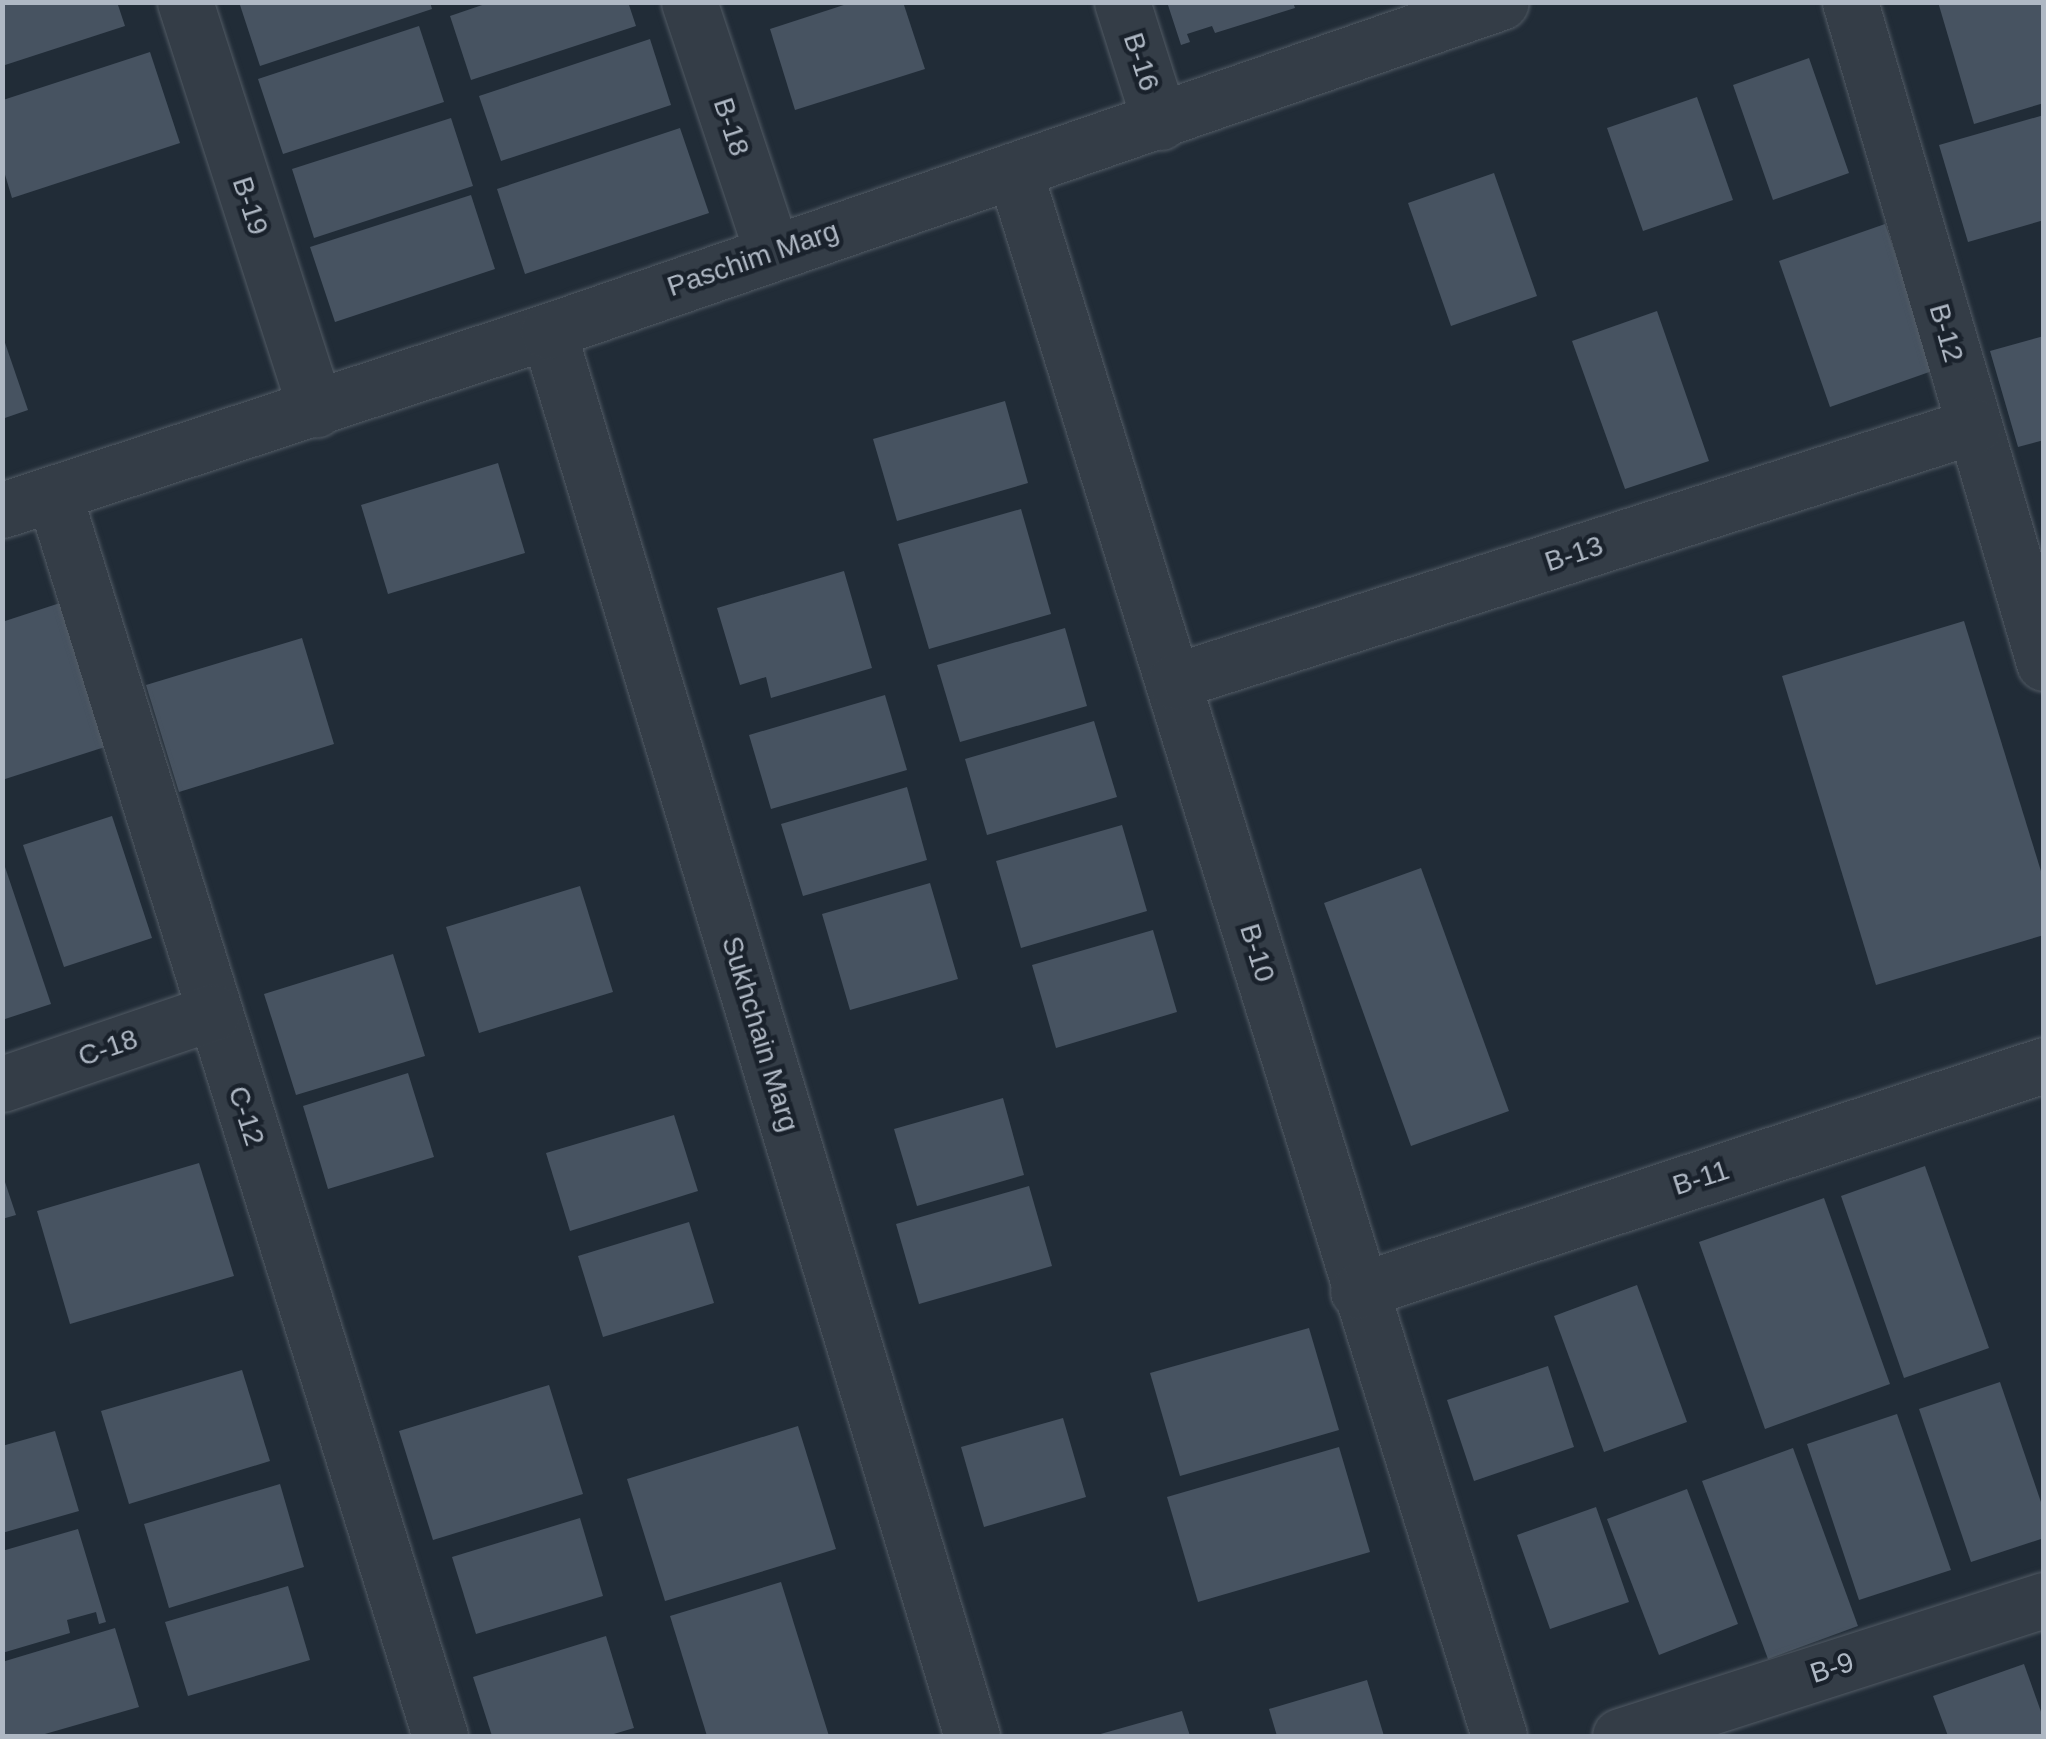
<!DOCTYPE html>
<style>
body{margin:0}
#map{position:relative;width:2046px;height:1739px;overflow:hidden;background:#212c37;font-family:Arial,sans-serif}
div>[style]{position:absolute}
.building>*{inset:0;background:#475361}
.roads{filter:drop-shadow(0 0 2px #525b65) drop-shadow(0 0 2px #525b65)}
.minor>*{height:55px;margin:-27.5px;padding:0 27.5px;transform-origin:27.5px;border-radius:27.5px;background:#343d47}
span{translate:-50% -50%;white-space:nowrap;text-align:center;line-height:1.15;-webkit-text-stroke:9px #1a222c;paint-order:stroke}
.street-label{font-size:28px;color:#afb8c4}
.frame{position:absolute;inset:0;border:5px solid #afb8c4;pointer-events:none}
</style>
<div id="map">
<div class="building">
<i style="clip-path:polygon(2px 2px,117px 2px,125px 26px,2px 66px)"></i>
<i style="clip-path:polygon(239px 2px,430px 2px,432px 9px,260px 66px)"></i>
<i style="clip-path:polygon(491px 2px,628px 2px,636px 26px,471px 80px,450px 16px)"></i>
<i style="clip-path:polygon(853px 2px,903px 2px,925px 69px,795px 110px,770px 29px)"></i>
<i style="clip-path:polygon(1167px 2px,1293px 2px,1295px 8px,1215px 33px,1212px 26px,1187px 34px,1190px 42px,1181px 45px)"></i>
<i style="clip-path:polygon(1938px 2px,2044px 2px,2044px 103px,1974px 124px)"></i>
<i style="clip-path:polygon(419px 26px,444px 102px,283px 154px,258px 79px)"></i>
<i style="clip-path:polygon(650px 39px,671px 105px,501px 161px,479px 96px)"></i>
<i style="clip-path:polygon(150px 52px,180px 143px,12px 198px,3px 168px,3px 100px)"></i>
<i style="clip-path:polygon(1809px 58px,1849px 173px,1773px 200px,1733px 85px)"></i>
<i style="clip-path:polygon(1697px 97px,1733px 200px,1643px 231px,1607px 128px)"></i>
<i style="clip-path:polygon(2044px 115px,2044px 220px,1968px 242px,1939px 145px)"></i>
<i style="clip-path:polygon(451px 118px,473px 186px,314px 238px,292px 169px)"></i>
<i style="clip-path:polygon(680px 128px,709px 213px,525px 274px,497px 189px)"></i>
<i style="clip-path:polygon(1494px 173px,1537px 296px,1451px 326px,1408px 203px)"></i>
<i style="clip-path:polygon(471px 195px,495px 269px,335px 322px,310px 247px)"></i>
<i style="clip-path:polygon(1885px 224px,1935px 370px,1830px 407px,1779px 261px)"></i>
<i style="clip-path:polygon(1657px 311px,1709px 461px,1625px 489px,1572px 341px)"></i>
<i style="clip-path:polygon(2px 334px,28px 410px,2px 419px)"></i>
<i style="clip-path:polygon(2044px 336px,2044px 440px,2018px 447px,1990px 351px)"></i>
<i style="clip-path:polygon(1005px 401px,1028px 483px,897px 521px,873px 439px)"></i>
<i style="clip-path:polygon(498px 463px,525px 553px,388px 594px,361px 505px)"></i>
<i style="clip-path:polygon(1021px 509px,1051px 614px,929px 649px,898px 544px)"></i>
<i style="clip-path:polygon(844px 571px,872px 668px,771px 698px,766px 677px,740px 685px,717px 608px)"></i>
<i style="clip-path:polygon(60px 603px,108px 746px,2px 780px,2px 622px)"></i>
<i style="clip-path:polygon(1964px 621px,2044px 881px,2044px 935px,1876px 985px,1782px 676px)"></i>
<i style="clip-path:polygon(1065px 628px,1087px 706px,960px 742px,937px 665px)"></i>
<i style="clip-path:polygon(302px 638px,334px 744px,179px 792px,146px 685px)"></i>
<i style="clip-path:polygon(885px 695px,907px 770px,771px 809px,749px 735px)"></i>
<i style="clip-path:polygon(1094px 721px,1117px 797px,987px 835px,965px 759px)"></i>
<i style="clip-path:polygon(907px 787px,927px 860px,803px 896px,781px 824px)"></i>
<i style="clip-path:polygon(112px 816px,152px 938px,64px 967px,23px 845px)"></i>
<i style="clip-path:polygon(1122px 825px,1147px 911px,1021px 948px,996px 861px)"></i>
<i style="clip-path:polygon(2px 858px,51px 1004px,2px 1020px)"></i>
<i style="clip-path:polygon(1421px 868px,1509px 1111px,1411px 1146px,1324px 903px)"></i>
<i style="clip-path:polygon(930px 883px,958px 979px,850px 1010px,822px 914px)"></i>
<i style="clip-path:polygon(580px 886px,613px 992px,479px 1033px,446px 927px)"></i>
<i style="clip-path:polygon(1153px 930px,1177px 1012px,1056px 1048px,1032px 965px)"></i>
<i style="clip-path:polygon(393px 954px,425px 1056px,296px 1095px,264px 994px)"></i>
<i style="clip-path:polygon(408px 1073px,434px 1157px,328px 1189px,303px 1106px)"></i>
<i style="clip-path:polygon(1003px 1098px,1024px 1175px,917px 1206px,894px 1129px)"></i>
<i style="clip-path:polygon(674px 1115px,698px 1191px,570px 1231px,546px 1153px)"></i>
<i style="clip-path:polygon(199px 1163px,234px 1276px,70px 1324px,37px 1211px)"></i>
<i style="clip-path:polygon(1925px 1166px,1989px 1348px,1904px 1378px,1841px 1196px)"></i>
<i style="clip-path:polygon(2px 1173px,16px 1215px,2px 1219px)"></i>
<i style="clip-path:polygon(1029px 1186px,1052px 1266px,919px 1304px,896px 1224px)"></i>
<i style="clip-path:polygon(1824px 1198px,1890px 1384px,1765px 1429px,1699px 1242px)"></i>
<i style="clip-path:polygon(689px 1222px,714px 1303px,603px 1337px,578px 1256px)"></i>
<i style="clip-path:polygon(1637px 1285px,1687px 1422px,1604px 1452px,1554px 1316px)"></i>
<i style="clip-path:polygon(1309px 1328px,1339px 1430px,1180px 1476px,1150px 1373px)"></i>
<i style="clip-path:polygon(1548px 1366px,1574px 1447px,1474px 1481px,1447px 1400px)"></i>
<i style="clip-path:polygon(242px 1370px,270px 1461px,129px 1504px,101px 1411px)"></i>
<i style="clip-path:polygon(2000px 1382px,2044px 1511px,2044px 1538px,1971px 1562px,1919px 1409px)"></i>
<i style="clip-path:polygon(549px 1385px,583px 1494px,433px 1540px,399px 1431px)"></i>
<i style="clip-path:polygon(1897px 1414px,1951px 1570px,1859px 1600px,1807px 1444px)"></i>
<i style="clip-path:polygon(1063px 1418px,1086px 1497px,984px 1527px,961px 1447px)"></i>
<i style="clip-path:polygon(798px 1426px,836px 1549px,665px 1601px,627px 1479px)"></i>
<i style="clip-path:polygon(55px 1431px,79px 1511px,2px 1533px,2px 1446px)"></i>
<i style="clip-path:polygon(1339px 1447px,1370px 1552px,1198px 1602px,1167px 1497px)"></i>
<i style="clip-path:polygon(1793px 1448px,1858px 1626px,1768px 1659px,1702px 1481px)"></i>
<i style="clip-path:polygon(280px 1484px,304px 1567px,169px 1608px,144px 1524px)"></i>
<i style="clip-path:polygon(1687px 1489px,1738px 1624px,1659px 1655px,1607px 1519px)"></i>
<i style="clip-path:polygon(1596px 1507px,1629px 1602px,1550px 1629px,1517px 1535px)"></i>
<i style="clip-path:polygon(580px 1518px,603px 1596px,476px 1634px,452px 1557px)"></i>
<i style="clip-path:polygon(78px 1529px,106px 1622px,99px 1624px,96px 1612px,67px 1620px,70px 1633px,2px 1653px,2px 1551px)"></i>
<i style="clip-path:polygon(781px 1582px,829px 1736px,707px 1736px,670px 1616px)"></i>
<i style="clip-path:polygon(288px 1586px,310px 1660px,188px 1696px,165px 1622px)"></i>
<i style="clip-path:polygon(115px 1628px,139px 1707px,38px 1736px,2px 1736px,2px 1662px)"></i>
<i style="clip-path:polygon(606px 1636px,634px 1728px,607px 1736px,492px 1736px,473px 1677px)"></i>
<i style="clip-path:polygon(2024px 1664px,2044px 1720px,2044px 1736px,1948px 1736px,1933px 1696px)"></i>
<i style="clip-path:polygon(1367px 1680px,1384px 1736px,1277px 1736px,1269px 1709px)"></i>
<i style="clip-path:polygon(1182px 1711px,1190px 1736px,1097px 1736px,1097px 1735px)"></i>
</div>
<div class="roads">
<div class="minor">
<i style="left:185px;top:2px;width:428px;rotate:72.2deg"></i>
<i style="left:689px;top:2px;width:263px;rotate:71.6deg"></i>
<i style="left:1122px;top:2px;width:126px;rotate:72.4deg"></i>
<i style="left:1850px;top:2px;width:689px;rotate:73.64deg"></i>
<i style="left:1014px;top:170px;width:1639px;rotate:72.79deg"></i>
<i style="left:548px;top:331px;width:1468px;rotate:73.21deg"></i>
<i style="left:54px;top:495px;width:1300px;rotate:72.72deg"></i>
<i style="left:2px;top:510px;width:575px;rotate:-18.15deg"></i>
<i style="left:548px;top:331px;width:1008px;rotate:-19.05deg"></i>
<i style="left:1175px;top:681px;width:838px;rotate:-17.72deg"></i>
<i style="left:2px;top:1084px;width:223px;rotate:-18.8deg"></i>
<i style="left:1358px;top:1291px;width:722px;rotate:-18.23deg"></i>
<i style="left:1620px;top:1736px;width:445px;rotate:-17.8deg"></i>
</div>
</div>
<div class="street-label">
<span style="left:1141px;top:62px;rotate:72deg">B-16</span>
<span style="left:731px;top:127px;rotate:72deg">B-18</span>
<span style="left:250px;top:206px;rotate:72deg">B-19</span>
<span style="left:753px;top:259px;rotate:-19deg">Paschim Marg</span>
<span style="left:1946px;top:333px;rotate:74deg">B-12</span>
<span style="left:1574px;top:554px;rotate:-18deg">B-13</span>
<span style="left:1257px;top:953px;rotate:73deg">B-10</span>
<span style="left:760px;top:1034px;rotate:73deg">Sukhchain Marg</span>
<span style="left:108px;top:1048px;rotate:-19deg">C-18</span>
<span style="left:246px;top:1116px;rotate:72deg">C-12</span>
<span style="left:1701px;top:1178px;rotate:-18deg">B-11</span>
<span style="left:1832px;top:1668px;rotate:-18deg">B-9</span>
</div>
<div class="frame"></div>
</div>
